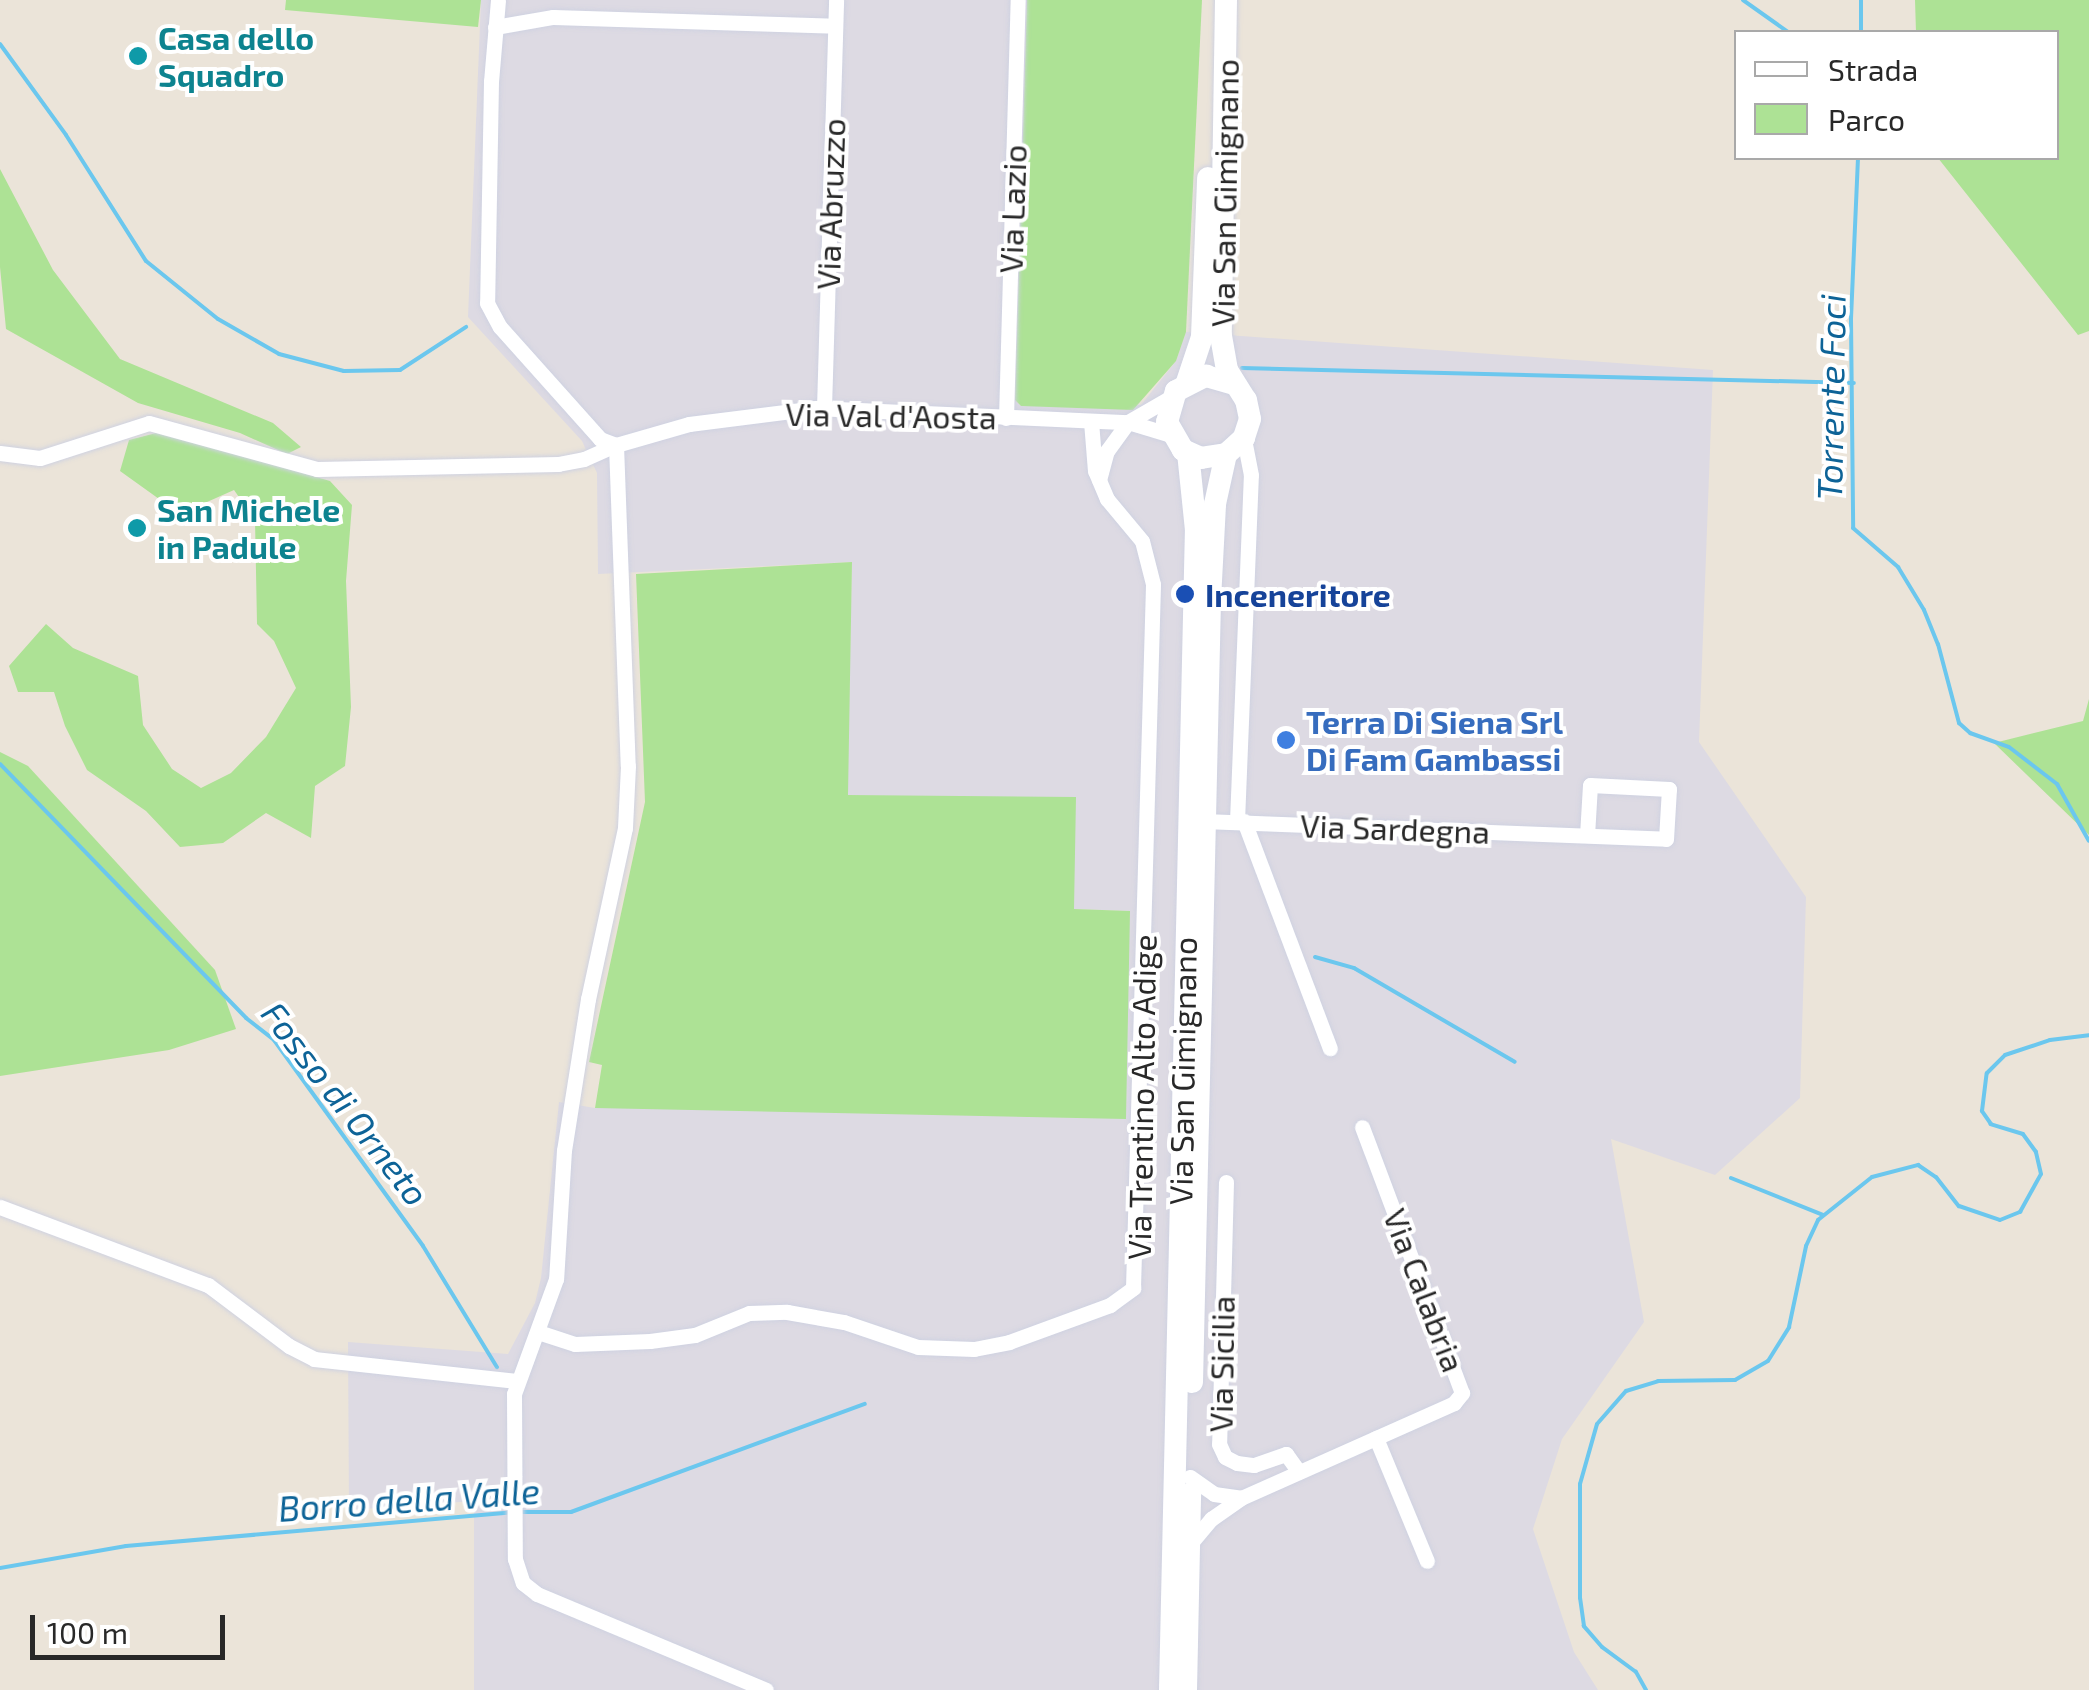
<!DOCTYPE html>
<style>
body{margin:0}
#map{position:relative;width:2089px;height:1690px;overflow:hidden;background:#ebe4d9;font-family:"Exo 2",sans-serif}
div>[style]{position:absolute}
.industrial>*{inset:0;background:#dddae3}
.green>*{inset:0;background:#ade295}
.stream>*{height:4px;margin:-2px;padding:0 2px;transform-origin:2px;border-radius:2px;background:#6bc7ee}
.roads{filter:drop-shadow(0 0 2px #cfd2e1) drop-shadow(0 0 2px #cfd2e1)}
.minor>*{height:15px;margin:-7.5px;padding:0 7.5px;transform-origin:7.5px;border-radius:7.5px;background:#fff}
.secondary>*{height:22px;margin:-11px;padding:0 11px;transform-origin:11px;border-radius:11px;background:#fff}
.dots>*{width:28px;height:28px;translate:-50% -50%;box-sizing:border-box;border:5px solid #fff;border-radius:50%}
span{translate:-50% -50%;white-space:nowrap;text-align:center;line-height:1.15;-webkit-text-stroke:8px #fff;paint-order:stroke}
.culture-label{font-size:32px;color:#0d838f;font-weight:700}
.left{translate:0 -50%;text-align:left}
.street-label{font-size:32px;color:#282828}
.transit-label{font-size:32px;color:#164399;font-weight:700}
.shop-label{font-size:32px;color:#366cbe;font-weight:700}
.water-label{font-size:35px;color:#0d6397;font-style:italic}
.legend{position:absolute;left:1734px;top:30px;width:325px;height:130px;box-sizing:border-box;background:#fff;border:2px solid #a9a9a9;margin:0;padding:12px 18px;list-style:none;font-size:30px;color:#282828}
.legend li{display:flex;align-items:center;gap:20px;height:50px}
.legend b{width:50px;border:2px solid #a9a9a9}
.scale{position:absolute;left:30px;top:1615px;width:195px;height:45px;box-sizing:border-box;border:5px solid #282828;border-top:0;padding-left:12px;font-size:30px;line-height:35px;white-space:nowrap;color:#282828;-webkit-text-stroke:8px #fff;paint-order:stroke}
</style>
<div id="map">
<div class="industrial">
<i style="clip-path:polygon(481px 0,1027px 0,1015px 400px,1021px 406px,1141px 405px,1176px 361px,1186px 332px,1713px 370px,1699px 742px,1806px 897px,1800px 1098px,1715px 1175px,1611px 1139px,1644px 1322px,1562px 1439px,1533px 1529px,1574px 1652px,1598px 1690px,474px 1690px,474px 1501px,349px 1510px,348px 1342px,508px 1354px,535px 1303px,541px 1278px,559px 1102px,595px 1108px,1130px 911px,1074px 909px,847px 795px,852px 562px,598px 574px,597px 473px,582px 441px,468px 317px)"></i>
</div>
<div class="green">
<i style="clip-path:polygon(286px 0,481px 0,478px 27px,285px 10px)"></i>
<i style="clip-path:polygon(1027px 0,1202px 0,1186px 332px,1176px 361px,1133px 410px,1021px 406px,1015px 400px)"></i>
<i style="clip-path:polygon(1915px 0,2089px 0,2089px 331px,2078px 335px,1938px 158px,2056px 158px,2056px 32px,1916px 32px)"></i>
<i style="clip-path:polygon(0 169px,53px 270px,120px 359px,273px 423px,301px 447px,287px 454px,240px 433px,138px 403px,6px 329px,0 267px)"></i>
<i style="clip-path:polygon(160px 432px,330px 481px,352px 505px,346px 581px,351px 707px,345px 766px,315px 786px,311px 838px,266px 813px,223px 843px,180px 847px,146px 811px,87px 770px,65px 726px,54px 692px,18px 692px,9px 666px,46px 624px,73px 648px,138px 676px,143px 725px,172px 769px,201px 788px,231px 773px,266px 737px,296px 688px,274px 641px,257px 624px,255px 520px,234px 490px,180px 514px,120px 471px,129px 440px)"></i>
<i style="clip-path:polygon(852px 562px,848px 795px,1076px 797px,1074px 909px,1130px 911px,1126px 1119px,595px 1108px,602px 1065px,589px 1062px,645px 802px,636px 574px)"></i>
<i style="clip-path:polygon(2089px 699px,2089px 835px,1994px 743px,2083px 721px)"></i>
<i style="clip-path:polygon(0 752px,28px 766px,215px 970px,236px 1029px,169px 1050px,0 1076px)"></i>
</div>
<div class="stream">
<i style="left:1743px;top:0;width:55px;rotate:35.4deg"></i>
<i style="left:1861px;top:32px;width:32px;rotate:-90deg"></i>
<i style="left:0;top:44px;width:112px;rotate:54deg"></i>
<i style="left:66px;top:135px;width:149px;rotate:57.6deg"></i>
<i style="left:146px;top:261px;width:92px;rotate:38.9deg"></i>
<i style="left:218px;top:319px;width:70px;rotate:29.8deg"></i>
<i style="left:279px;top:354px;width:67px;rotate:14.7deg"></i>
<i style="left:344px;top:371px;width:56px;rotate:-1deg"></i>
<i style="left:400px;top:370px;width:79px;rotate:-33.1deg"></i>
<i style="left:1858px;top:158px;width:162px;rotate:92.5deg"></i>
<i style="left:1851px;top:320px;width:208px;rotate:89.4deg"></i>
<i style="left:1853px;top:528px;width:60px;rotate:40.9deg"></i>
<i style="left:1898px;top:567px;width:50px;rotate:58.8deg"></i>
<i style="left:1924px;top:610px;width:37px;rotate:68deg"></i>
<i style="left:1938px;top:644px;width:82px;rotate:75.1deg"></i>
<i style="left:1959px;top:723px;width:15px;rotate:42deg"></i>
<i style="left:1970px;top:733px;width:41px;rotate:19.7deg"></i>
<i style="left:2009px;top:747px;width:61px;rotate:37.6deg"></i>
<i style="left:2057px;top:784px;width:65px;rotate:60.7deg"></i>
<i style="left:1242px;top:368px;width:612px;rotate:1.4deg"></i>
<i style="left:0;top:764px;width:354px;rotate:45.9deg"></i>
<i style="left:246px;top:1018px;width:36px;rotate:38deg"></i>
<i style="left:274px;top:1040px;width:254px;rotate:54.1deg"></i>
<i style="left:423px;top:1246px;width:142px;rotate:58.6deg"></i>
<i style="left:1315px;top:957px;width:41px;rotate:15.8deg"></i>
<i style="left:1354px;top:968px;width:186px;rotate:30.3deg"></i>
<i style="left:1731px;top:1178px;width:99px;rotate:21.9deg"></i>
<i style="left:521px;top:1512px;width:50px"></i>
<i style="left:571px;top:1512px;width:313px;rotate:-20.2deg"></i>
<i style="left:0;top:1568px;width:128px;rotate:-9.9deg"></i>
<i style="left:126px;top:1546px;width:386px;rotate:-5deg"></i>
<i style="left:1646px;top:1690px;width:21px;rotate:-119deg"></i>
<i style="left:1636px;top:1672px;width:42px;rotate:-143.7deg"></i>
<i style="left:1602px;top:1647px;width:28px;rotate:-131deg"></i>
<i style="left:1584px;top:1626px;width:28px;rotate:-98deg"></i>
<i style="left:1580px;top:1598px;width:114px;rotate:-90deg"></i>
<i style="left:1580px;top:1484px;width:62px;rotate:-74.2deg"></i>
<i style="left:1597px;top:1424px;width:44px;rotate:-48.7deg"></i>
<i style="left:1626px;top:1391px;width:34px;rotate:-17deg"></i>
<i style="left:1658px;top:1381px;width:77px;rotate:-0.7deg"></i>
<i style="left:1735px;top:1380px;width:38px;rotate:-30deg"></i>
<i style="left:1768px;top:1361px;width:40px;rotate:-58deg"></i>
<i style="left:1789px;top:1327px;width:83px;rotate:-78.1deg"></i>
<i style="left:1806px;top:1246px;width:29px;rotate:-65deg"></i>
<i style="left:1818px;top:1220px;width:69px;rotate:-38.5deg"></i>
<i style="left:1872px;top:1177px;width:48px;rotate:-14.6deg"></i>
<i style="left:1918px;top:1165px;width:22px;rotate:34deg"></i>
<i style="left:1936px;top:1177px;width:37px;rotate:52deg"></i>
<i style="left:1959px;top:1206px;width:43px;rotate:18.9deg"></i>
<i style="left:2000px;top:1220px;width:22px;rotate:-22deg"></i>
<i style="left:2020px;top:1212px;width:43px;rotate:-61.1deg"></i>
<i style="left:2041px;top:1174px;width:23px;rotate:-103deg"></i>
<i style="left:2036px;top:1152px;width:22px;rotate:-126deg"></i>
<i style="left:2023px;top:1134px;width:34px;rotate:-163deg"></i>
<i style="left:1991px;top:1124px;width:16px;rotate:-125deg"></i>
<i style="left:1982px;top:1111px;width:38px;rotate:-83deg"></i>
<i style="left:1987px;top:1073px;width:25px;rotate:-45deg"></i>
<i style="left:2005px;top:1055px;width:47px;rotate:-18.4deg"></i>
<i style="left:2050px;top:1040px;width:39px;rotate:-7deg"></i>
</div>
<div class="roads">
<div class="minor">
<i style="left:498px;top:0;width:81px;rotate:94.9deg"></i>
<i style="left:491px;top:81px;width:222px;rotate:91deg"></i>
<i style="left:487px;top:303px;width:27px;rotate:62deg"></i>
<i style="left:500px;top:327px;width:150px;rotate:48.2deg"></i>
<i style="left:600px;top:439px;width:17px;rotate:21deg"></i>
<i style="left:616px;top:445px;width:76px;rotate:-16deg"></i>
<i style="left:689px;top:424px;width:127px;rotate:-7.2deg"></i>
<i style="left:815px;top:408px;width:313px;rotate:2.6deg"></i>
<i style="left:1128px;top:422px;width:45px;rotate:16.8deg"></i>
<i style="left:495px;top:27px;width:59px;rotate:-9.8deg"></i>
<i style="left:553px;top:17px;width:282px;rotate:1.8deg"></i>
<i style="left:824px;top:408px;width:408px;rotate:-88.3deg"></i>
<i style="left:1006px;top:418px;width:418px;rotate:-88.4deg"></i>
<i style="left:1128px;top:422px;width:52px;rotate:-30deg"></i>
<i style="left:0;top:453px;width:40px;rotate:7.1deg"></i>
<i style="left:40px;top:458px;width:114px;rotate:-17.8deg"></i>
<i style="left:149px;top:423px;width:174px;rotate:15.3deg"></i>
<i style="left:317px;top:469px;width:241px;rotate:-1.2deg"></i>
<i style="left:558px;top:464px;width:26px;rotate:-11deg"></i>
<i style="left:584px;top:459px;width:35px;rotate:-24deg"></i>
<i style="left:616px;top:445px;width:321px;rotate:87.9deg"></i>
<i style="left:628px;top:766px;width:62px;rotate:92.8deg"></i>
<i style="left:625px;top:828px;width:175px;rotate:102.2deg"></i>
<i style="left:588px;top:999px;width:153px;rotate:99deg"></i>
<i style="left:564px;top:1150px;width:129px;rotate:93.5deg"></i>
<i style="left:556px;top:1279px;width:122px;rotate:110.1deg"></i>
<i style="left:514px;top:1394px;width:165px;rotate:89.7deg"></i>
<i style="left:515px;top:1559px;width:25px;rotate:72deg"></i>
<i style="left:523px;top:1583px;width:18px;rotate:38deg"></i>
<i style="left:537px;top:1594px;width:248px;rotate:22.7deg"></i>
<i style="left:1099px;top:480px;width:30px;rotate:-75deg"></i>
<i style="left:1107px;top:451px;width:36px;rotate:-54deg"></i>
<i style="left:1204px;top:821px;width:462px;rotate:2.2deg"></i>
<i style="left:1666px;top:839px;width:50px;rotate:-86.6deg"></i>
<i style="left:1669px;top:789px;width:79px;rotate:-177.1deg"></i>
<i style="left:1590px;top:785px;width:50px;rotate:93.4deg"></i>
<i style="left:1237px;top:821px;width:346px;rotate:-87.7deg"></i>
<i style="left:1251px;top:475px;width:38px;rotate:-101deg"></i>
<i style="left:1244px;top:821px;width:243px;rotate:69.3deg"></i>
<i style="left:1226px;top:1182px;width:262px;rotate:91.5deg"></i>
<i style="left:1219px;top:1444px;width:14px;rotate:65deg"></i>
<i style="left:1225px;top:1457px;width:13px;rotate:27deg"></i>
<i style="left:1237px;top:1463px;width:17px;rotate:7deg"></i>
<i style="left:1254px;top:1465px;width:34px;rotate:-19deg"></i>
<i style="left:1286px;top:1454px;width:22px;rotate:54deg"></i>
<i style="left:0;top:1207px;width:222px;rotate:20.6deg"></i>
<i style="left:208px;top:1285px;width:101px;rotate:37deg"></i>
<i style="left:289px;top:1346px;width:28px;rotate:27deg"></i>
<i style="left:314px;top:1359px;width:204px;rotate:6.2deg"></i>
<i style="left:538px;top:1332px;width:39px;rotate:18deg"></i>
<i style="left:575px;top:1344px;width:75px;rotate:-2.3deg"></i>
<i style="left:650px;top:1341px;width:45px;rotate:-7.6deg"></i>
<i style="left:695px;top:1335px;width:58px;rotate:-22.2deg"></i>
<i style="left:749px;top:1313px;width:38px;rotate:-2deg"></i>
<i style="left:787px;top:1312px;width:58px;rotate:10deg"></i>
<i style="left:844px;top:1322px;width:78px;rotate:18.7deg"></i>
<i style="left:918px;top:1347px;width:56px;rotate:2deg"></i>
<i style="left:974px;top:1349px;width:36px;rotate:-11deg"></i>
<i style="left:1009px;top:1342px;width:108px;rotate:-20.1deg"></i>
<i style="left:1110px;top:1305px;width:29px;rotate:-36deg"></i>
<i style="left:1133px;top:1288px;width:704px;rotate:-88.37deg"></i>
<i style="left:1153px;top:584px;width:44px;rotate:-104.3deg"></i>
<i style="left:1142px;top:541px;width:55px;rotate:-129.8deg"></i>
<i style="left:1107px;top:499px;width:30px;rotate:-113deg"></i>
<i style="left:1095px;top:471px;width:50px;rotate:-94.6deg"></i>
<i style="left:1376px;top:1438px;width:133px;rotate:67.5deg"></i>
<i style="left:1190px;top:1477px;width:29px;rotate:35deg"></i>
<i style="left:1214px;top:1494px;width:27px;rotate:8deg"></i>
<i style="left:1190px;top:1544px;width:33px;rotate:-50deg"></i>
<i style="left:1211px;top:1519px;width:37px;rotate:-35deg"></i>
<i style="left:1241px;top:1498px;width:233px;rotate:-24deg"></i>
<i style="left:1454px;top:1403px;width:13px;rotate:-51deg"></i>
<i style="left:1462px;top:1393px;width:284px;rotate:-110.6deg"></i>
</div>
<div class="secondary">
<i style="left:1226px;top:0;width:336px;rotate:90.9deg"></i>
<i style="left:1221px;top:336px;width:35px;rotate:80deg"></i>
<i style="left:1227px;top:370px;width:36px;rotate:58deg"></i>
<i style="left:1246px;top:400px;width:19px;rotate:78deg"></i>
<i style="left:1250px;top:419px;width:20px;rotate:108deg"></i>
<i style="left:1244px;top:438px;width:24px;rotate:138deg"></i>
<i style="left:1226px;top:454px;width:25px;rotate:171deg"></i>
<i style="left:1201px;top:458px;width:20px;rotate:-156deg"></i>
<i style="left:1183px;top:450px;width:32px;rotate:-120deg"></i>
<i style="left:1167px;top:422px;width:32px;rotate:-74deg"></i>
<i style="left:1176px;top:391px;width:34px;rotate:-27deg"></i>
<i style="left:1206px;top:376px;width:29px;rotate:16deg"></i>
<i style="left:1187px;top:382px;width:47px;rotate:-71.6deg"></i>
<i style="left:1202px;top:337px;width:159px;rotate:-87.8deg"></i>
<i style="left:1192px;top:1382px;width:782px;rotate:-88.68deg"></i>
<i style="left:1210px;top:600px;width:96px;rotate:-87deg"></i>
<i style="left:1215px;top:504px;width:51px;rotate:-77.6deg"></i>
<i style="left:1170px;top:1690px;width:1160px;rotate:-88.72deg"></i>
<i style="left:1196px;top:530px;width:77px;rotate:-95.9deg"></i>
<i style="left:1186px;top:1690px;width:196px;rotate:-88.8deg"></i>
</div>
</div>
<div class="dots">
<i style="left:138px;top:56px;background:#0f9aa8"></i>
<i style="left:137px;top:528px;background:#0f9aa8"></i>
<i style="left:1185px;top:594px;background:#1a4fb4"></i>
<i style="left:1286px;top:740px;background:#3f7fe0"></i>
</div>
<div class="culture-label">
<span class="left" style="left:158px;top:56px">Casa dello<br>Squadro</span>
<span class="left" style="left:157px;top:528px">San Michele<br>in Padule</span>
</div>
<div class="street-label">
<span style="left:1224px;top:193px;rotate:-89deg">Via San Gimignano</span>
<span style="left:830px;top:204px;rotate:-88deg">Via Abruzzo</span>
<span style="left:1012px;top:209px;rotate:-88deg">Via Lazio</span>
<span style="left:891px;top:415px;rotate:1deg">Via Val d'Aosta</span>
<span style="left:1395px;top:828px;rotate:2deg">Via Sardegna</span>
<span style="left:1182px;top:1071px;rotate:-89deg">Via San Gimignano</span>
<span style="left:1141px;top:1097px;rotate:-89deg">Via Trentino Alto Adige</span>
<span style="left:1425px;top:1290px;rotate:69deg">Via Calabria</span>
<span style="left:1221px;top:1364px;rotate:-89deg">Via Sicilia</span>
</div>
<div class="transit-label">
<span class="left" style="left:1205px;top:594px">Inceneritore</span>
</div>
<div class="shop-label">
<span class="left" style="left:1306px;top:740px">Terra Di Siena Srl<br>Di Fam Gambassi</span>
</div>
<div class="water-label">
<span style="left:1830px;top:397px;rotate:-89deg">Torrente Foci</span>
<span style="left:346px;top:1103px;rotate:52deg">Fosso di Orneto</span>
<span style="left:409px;top:1499px;rotate:-4deg">Borro della Valle</span>
</div>
<ul class="legend">
<li><b style="height:12px;background:#fff"></b>Strada</li>
<li><b style="height:28px;background:#ade295"></b>Parco</li>
</ul>
<div class="scale">100 m</div>
</div>
